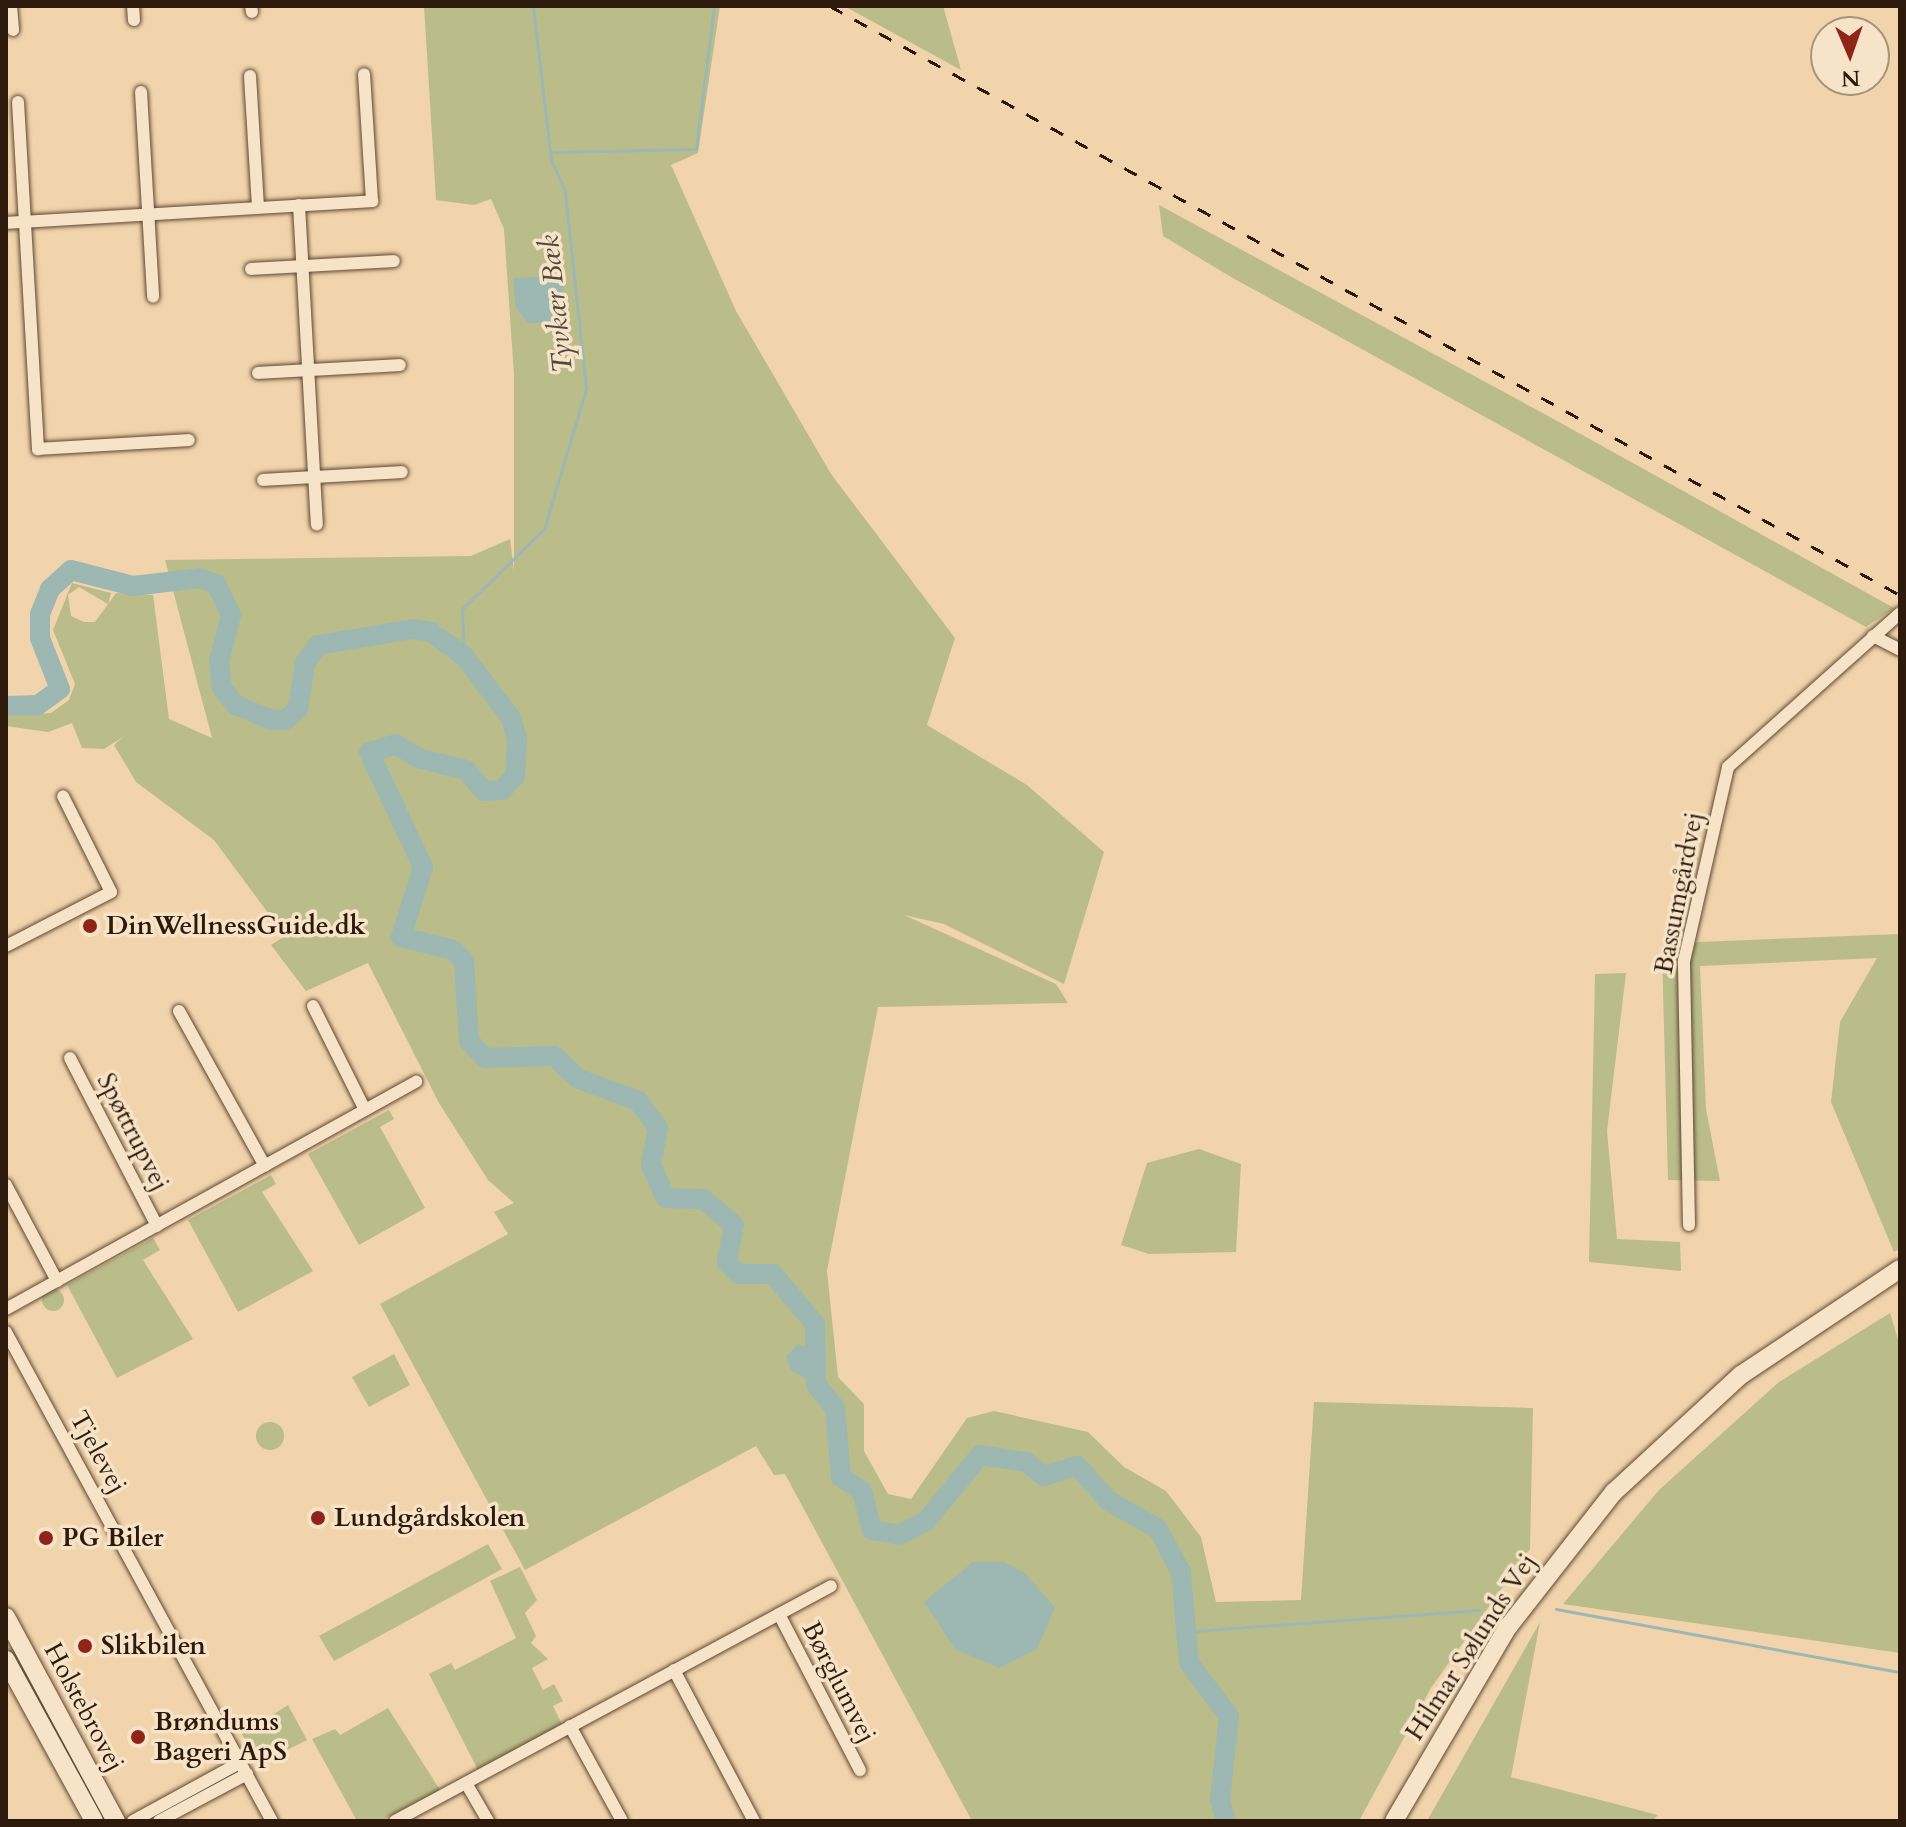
<!DOCTYPE html>
<meta charset="utf-8">
<style>
body{margin:0}
#map{position:relative;width:1906px;height:1827px;overflow:hidden;background:#f1d4ab;font-family:Cardo,serif}
div>[style]{position:absolute}
.green>*{inset:0;background:#babd89}
.round{border-radius:50%}
.water>*{inset:0;background:#9db7b2}
.stream>*{height:3px;margin:-1.5px;padding:0 1.5px;transform-origin:1.5px;border-radius:1.5px;background:#9db7b2}
.river>*{height:20px;margin:-10px;padding:0 10px;transform-origin:10px;border-radius:10px;background:#9db7b2}
.roads{filter:drop-shadow(0 0 2px #5f4834) drop-shadow(0 0 2px #5f4834)}
.street>*{height:12px;margin:-6px;padding:0 6px;transform-origin:6px;border-radius:6px;background:#f6e3c8}
.secondary>*{height:18px;margin:-9px;padding:0 9px;transform-origin:9px;border-radius:9px;background:#f6e3c8}
.rail>*{height:3px;margin-top:-1.5px;transform-origin:0;background:repeating-linear-gradient(90deg,#2e1a0d 0 14px,transparent 0 28px)}
.dots>*{width:22px;height:22px;translate:-50% -50%;box-sizing:border-box;border:4px solid #f6e3c8;border-radius:50%}
span{translate:-50% -50%;white-space:nowrap;text-align:center;line-height:1.15;-webkit-text-stroke:7px #f6e3c8;paint-order:stroke}
.street-label{font-size:26px;color:#2e1a0d}
.poi-label{font-size:26px;color:#2e1a0d;font-weight:700}
.left{translate:0 -50%;text-align:left}
.water-label{font-size:28px;color:#4f493f;font-style:italic}
.frame{position:absolute;inset:0;border:8px solid #2e1a0d;pointer-events:none}
.north{position:absolute;left:1810px;top:16px;width:80px;height:80px;box-sizing:border-box;background:#f6e3c8;border:2px solid #a6937d;border-radius:50%;rotate:178deg;font-size:22px;font-weight:700;line-height:32px;text-align:center;color:#2e1a0d}
.north::after{content:'';display:block;margin:auto;width:28px;height:36px;background:#8f2418;clip-path:polygon(50% 0,100% 100%,50% 72%,0 100%)}
</style>
<div id="map">
<div class="green">
<i style="clip-path:polygon(424px 6px,720px 6px,698px 153px,671px 165px,736px 311px,831px 474px,955px 638px,927px 725px,1027px 785px,1104px 852px,1064px 984px,944px 924px,904px 915px,1056px 984px,1068px 1003px,878px 1007px,827px 1271px,838px 1377px,864px 1404px,864px 1451px,888px 1494px,911px 1499px,967px 1418px,994px 1411px,1088px 1432px,1124px 1467px,1166px 1491px,1201px 1537px,1216px 1602px,1301px 1600px,1314px 1402px,1533px 1408px,1530px 1549px,1431px 1688px,1359px 1821px,972px 1821px,785px 1474px,774px 1475px,756px 1446px,525px 1570px,380px 1304px,508px 1234px,494px 1212px,514px 1203px,488px 1180px,439px 1103px,368px 963px,306px 991px,271px 945px,285px 936px,214px 840px,136px 782px,114px 745px,123px 737px,104px 749px,82px 748px,72px 723px,48px 732px,6px 726px,6px 716px,51px 713px,69px 700px,75px 684px,53px 630px,72px 583px,111px 593px,108px 604px,79px 587px,68px 595px,71px 616px,84px 622px,95px 622px,116px 593px,153px 595px,169px 719px,212px 738px,165px 560px,471px 556px,510px 539px,514px 571px,514px 375px,504px 229px,491px 199px,474px 205px,436px 200px)"></i>
<i style="clip-path:polygon(844px 6px,943px 6px,961px 70px)"></i>
<i style="clip-path:polygon(1159px 205px,1550px 417px,1894px 608px,1866px 627px,1231px 277px,1163px 236px)"></i>
<i style="clip-path:polygon(1900px 934px,1900px 1249px,1894px 1252px,1831px 1102px,1840px 1022px,1877px 958px,1700px 966px,1706px 1109px,1720px 1181px,1668px 1180px,1662px 951px,1699px 942px)"></i>
<i style="clip-path:polygon(1626px 973px,1607px 1131px,1617px 1239px,1680px 1242px,1681px 1271px,1589px 1262px,1595px 974px)"></i>
<i style="clip-path:polygon(389px 1110px,394px 1119px,380px 1127px,425px 1208px,359px 1245px,308px 1154px)"></i>
<i style="clip-path:polygon(1199px 1149px,1241px 1164px,1236px 1252px,1149px 1254px,1121px 1245px,1147px 1163px)"></i>
<i style="clip-path:polygon(271px 1175px,276px 1184px,262px 1192px,313px 1271px,238px 1312px,188px 1220px)"></i>
<i style="clip-path:polygon(153px 1238px,160px 1250px,143px 1260px,193px 1339px,117px 1378px,67px 1285px)"></i>
<i class="round" style="left:42px;top:1289px;width:22px;height:22px"></i>
<i style="clip-path:polygon(1890px 1313px,1900px 1346px,1900px 1653px,1563px 1604px,1659px 1490px,1779px 1382px)"></i>
<i style="clip-path:polygon(394px 1354px,410px 1385px,369px 1407px,352px 1377px)"></i>
<i class="round" style="left:256px;top:1422px;width:28px;height:28px"></i>
<i style="clip-path:polygon(488px 1544px,502px 1569px,334px 1661px,319px 1636px)"></i>
<i style="clip-path:polygon(520px 1567px,537px 1600px,525px 1613px,536px 1636px,531px 1643px,548px 1659px,532px 1668px,543px 1690px,554px 1684px,563px 1701px,553px 1706px,564px 1728px,480px 1774px,429px 1674px,451px 1663px,455px 1670px,516px 1638px,490px 1581px)"></i>
<i style="clip-path:polygon(1540px 1622px,1511px 1777px,1658px 1815px,1652px 1821px,1427px 1821px)"></i>
<i style="clip-path:polygon(288px 1705px,307px 1740px,259px 1764px,242px 1734px)"></i>
<i style="clip-path:polygon(388px 1708px,440px 1790px,380px 1821px,357px 1821px,312px 1739px,335px 1729px,340px 1735px)"></i>
</div>
<div class="water">
<i style="clip-path:polygon(563px 276px,564px 313px,552px 323px,528px 323px,516px 308px,513px 278px)"></i>
<i style="clip-path:polygon(798px 1344px,815px 1348px,816px 1385px,790px 1369px,786px 1357px)"></i>
<i style="clip-path:polygon(973px 1562px,1004px 1562px,1025px 1573px,1055px 1608px,1037px 1649px,999px 1668px,955px 1649px,924px 1602px)"></i>
</div>
<div class="stream">
<i style="left:552px;top:152px;width:144px;rotate:-1.2deg"></i>
<i style="left:696px;top:149px;width:144px;rotate:-82.8deg"></i>
<i style="left:464px;top:656px;width:47px;rotate:-92.4deg"></i>
<i style="left:462px;top:609px;width:115px;rotate:-44.3deg"></i>
<i style="left:544px;top:529px;width:146px;rotate:-73.3deg"></i>
<i style="left:586px;top:389px;width:199px;rotate:-96.1deg"></i>
<i style="left:565px;top:191px;width:34px;rotate:-114deg"></i>
<i style="left:551px;top:160px;width:155px;rotate:-96.7deg"></i>
<i style="left:1556px;top:1609px;width:350px;rotate:10.4deg"></i>
<i style="left:1181px;top:1632px;width:299px;rotate:-4.2deg"></i>
</div>
<div class="river">
<i style="left:6px;top:706px;width:32px;rotate:-2deg"></i>
<i style="left:38px;top:705px;width:27px;rotate:-36deg"></i>
<i style="left:60px;top:689px;width:55px;rotate:-111.4deg"></i>
<i style="left:40px;top:638px;width:24px;rotate:-90deg"></i>
<i style="left:40px;top:614px;width:27px;rotate:-68deg"></i>
<i style="left:50px;top:589px;width:28px;rotate:-42deg"></i>
<i style="left:71px;top:570px;width:64px;rotate:14.5deg"></i>
<i style="left:133px;top:586px;width:67px;rotate:-6.8deg"></i>
<i style="left:200px;top:578px;width:17px;rotate:21deg"></i>
<i style="left:216px;top:584px;width:34px;rotate:64deg"></i>
<i style="left:231px;top:615px;width:48px;rotate:104.6deg"></i>
<i style="left:219px;top:661px;width:27px;rotate:84deg"></i>
<i style="left:222px;top:688px;width:22px;rotate:51deg"></i>
<i style="left:236px;top:705px;width:36px;rotate:23deg"></i>
<i style="left:269px;top:719px;width:16px;rotate:4deg"></i>
<i style="left:285px;top:720px;width:17px;rotate:-40deg"></i>
<i style="left:298px;top:709px;width:47px;rotate:-81.3deg"></i>
<i style="left:305px;top:663px;width:22px;rotate:-54deg"></i>
<i style="left:318px;top:645px;width:96px;rotate:-9.6deg"></i>
<i style="left:413px;top:629px;width:18px;rotate:9deg"></i>
<i style="left:431px;top:632px;width:41px;rotate:36deg"></i>
<i style="left:464px;top:656px;width:78px;rotate:52.8deg"></i>
<i style="left:511px;top:718px;width:22px;rotate:74deg"></i>
<i style="left:517px;top:739px;width:37px;rotate:93deg"></i>
<i style="left:515px;top:776px;width:19px;rotate:133deg"></i>
<i style="left:502px;top:790px;width:18px;rotate:177deg"></i>
<i style="left:484px;top:791px;width:28px;rotate:-131deg"></i>
<i style="left:466px;top:770px;width:49px;rotate:-166deg"></i>
<i style="left:418px;top:758px;width:26px;rotate:-148deg"></i>
<i style="left:396px;top:744px;width:28px;rotate:163deg"></i>
<i style="left:369px;top:752px;width:127px;rotate:64.8deg"></i>
<i style="left:423px;top:867px;width:73px;rotate:107.4deg"></i>
<i style="left:401px;top:937px;width:54px;rotate:14deg"></i>
<i style="left:453px;top:950px;width:16px;rotate:45deg"></i>
<i style="left:464px;top:961px;width:80px;rotate:86.4deg"></i>
<i style="left:469px;top:1041px;width:23px;rotate:47deg"></i>
<i style="left:485px;top:1058px;width:69px;rotate:-1.7deg"></i>
<i style="left:554px;top:1056px;width:34px;rotate:43deg"></i>
<i style="left:579px;top:1079px;width:63px;rotate:20.4deg"></i>
<i style="left:638px;top:1101px;width:34px;rotate:53deg"></i>
<i style="left:658px;top:1128px;width:38px;rotate:101deg"></i>
<i style="left:651px;top:1165px;width:36px;rotate:66deg"></i>
<i style="left:666px;top:1198px;width:37px;rotate:2deg"></i>
<i style="left:703px;top:1199px;width:40px;rotate:40deg"></i>
<i style="left:734px;top:1225px;width:38px;rotate:101deg"></i>
<i style="left:727px;top:1262px;width:17px;rotate:45deg"></i>
<i style="left:739px;top:1274px;width:34px"></i>
<i style="left:773px;top:1274px;width:65px;rotate:50deg"></i>
<i style="left:815px;top:1324px;width:61px;rotate:89.1deg"></i>
<i style="left:816px;top:1385px;width:30px;rotate:50deg"></i>
<i style="left:835px;top:1408px;width:69px;rotate:85deg"></i>
<i style="left:841px;top:1477px;width:25px;rotate:34deg"></i>
<i style="left:862px;top:1491px;width:40px;rotate:75.6deg"></i>
<i style="left:872px;top:1530px;width:27px;rotate:10deg"></i>
<i style="left:899px;top:1535px;width:30px;rotate:-27deg"></i>
<i style="left:926px;top:1521px;width:85px;rotate:-50.7deg"></i>
<i style="left:980px;top:1455px;width:47px;rotate:8.7deg"></i>
<i style="left:1026px;top:1462px;width:23px;rotate:38deg"></i>
<i style="left:1044px;top:1476px;width:34px;rotate:-17deg"></i>
<i style="left:1077px;top:1466px;width:47px;rotate:47.6deg"></i>
<i style="left:1109px;top:1501px;width:56px;rotate:29.7deg"></i>
<i style="left:1158px;top:1529px;width:49px;rotate:61.9deg"></i>
<i style="left:1181px;top:1572px;width:91px;rotate:85deg"></i>
<i style="left:1189px;top:1663px;width:66px;rotate:53deg"></i>
<i style="left:1229px;top:1716px;width:84px;rotate:96.1deg"></i>
<i style="left:1220px;top:1800px;width:22px;rotate:74deg"></i>
</div>
<div class="roads">
<div class="street">
<i style="left:11px;top:6px;width:24px;rotate:85deg"></i>
<i style="left:133px;top:6px;width:14px;rotate:86deg"></i>
<i style="left:251px;top:6px;width:6px;rotate:81deg"></i>
<i style="left:250px;top:76px;width:131px;rotate:86.5deg"></i>
<i style="left:141px;top:92px;width:205px;rotate:86.6deg"></i>
<i style="left:18px;top:102px;width:348px;rotate:86.7deg"></i>
<i style="left:38px;top:449px;width:151px;rotate:-3.4deg"></i>
<i style="left:299px;top:205px;width:320px;rotate:86.8deg"></i>
<i style="left:6px;top:223px;width:367px;rotate:-3.4deg"></i>
<i style="left:372px;top:201px;width:127px;rotate:-93.6deg"></i>
<i style="left:251px;top:269px;width:143px;rotate:-3.2deg"></i>
<i style="left:258px;top:373px;width:142px;rotate:-3.2deg"></i>
<i style="left:263px;top:480px;width:139px;rotate:-3.3deg"></i>
<i style="left:1873px;top:636px;width:30px;rotate:27deg"></i>
<i style="left:6px;top:946px;width:118px;rotate:-27.2deg"></i>
<i style="left:111px;top:892px;width:107px;rotate:-116.6deg"></i>
<i style="left:313px;top:1006px;width:116px;rotate:63.4deg"></i>
<i style="left:179px;top:1011px;width:177px;rotate:61deg"></i>
<i style="left:70px;top:1058px;width:189px;rotate:62.6deg"></i>
<i style="left:6px;top:1185px;width:109px;rotate:62deg"></i>
<i style="left:1689px;top:1225px;width:264px;rotate:-91.1deg"></i>
<i style="left:1684px;top:961px;width:199px;rotate:-77.2deg"></i>
<i style="left:1728px;top:767px;width:231px;rotate:-41.8deg"></i>
<i style="left:6px;top:1309px;width:469px;rotate:-29deg"></i>
<i style="left:6px;top:1332px;width:557px;rotate:61.46deg"></i>
<i style="left:779px;top:1614px;width:176px;rotate:62.6deg"></i>
<i style="left:674px;top:1670px;width:171px;rotate:62.1deg"></i>
<i style="left:570px;top:1726px;width:108px;rotate:61.3deg"></i>
<i style="left:466px;top:1783px;width:44px;rotate:59.9deg"></i>
<i style="left:133px;top:1821px;width:123px;rotate:-28.6deg"></i>
<i style="left:159px;top:1821px;width:100px;rotate:-28.1deg"></i>
<i style="left:395px;top:1821px;width:495px;rotate:-28.3deg"></i>
</div>
<div class="secondary">
<i style="left:6px;top:1617px;width:232px;rotate:61.7deg"></i>
<i style="left:6px;top:1660px;width:183px;rotate:61.3deg"></i>
<i style="left:1394px;top:1821px;width:225px;rotate:-59.6deg"></i>
<i style="left:1508px;top:1627px;width:172px;rotate:-51.9deg"></i>
<i style="left:1614px;top:1492px;width:173px;rotate:-42.7deg"></i>
<i style="left:1741px;top:1375px;width:191px;rotate:-33.7deg"></i>
</div>
</div>
<div class="rail">
<i style="left:830px;top:6px;width:1221px;rotate:28.83deg"></i>
</div>
<div class="dots">
<i style="left:90px;top:926px;background:#8f2418"></i>
<i style="left:318px;top:1518px;background:#8f2418"></i>
<i style="left:46px;top:1538px;background:#8f2418"></i>
<i style="left:85px;top:1646px;background:#8f2418"></i>
<i style="left:138px;top:1737px;background:#8f2418"></i>
</div>
<div class="street-label">
<span style="left:1679px;top:893px;rotate:-79deg">Bassumgårdvej</span>
<span style="left:133px;top:1132px;rotate:63deg">Spøttrupvej</span>
<span style="left:98px;top:1452px;rotate:61deg">Tjelevej</span>
<span style="left:1471px;top:1647px;rotate:-57deg">Hilmar Sølunds Vej</span>
<span style="left:839px;top:1682px;rotate:63deg">Børglumvej</span>
<span style="left:84px;top:1707px;rotate:62deg">Holstebrovej</span>
</div>
<div class="poi-label">
<span class="left" style="left:106px;top:926px">DinWellnessGuide.dk</span>
<span class="left" style="left:334px;top:1518px">Lundgårdskolen</span>
<span class="left" style="left:62px;top:1538px">PG Biler</span>
<span class="left" style="left:101px;top:1646px">Slikbilen</span>
<span class="left" style="left:154px;top:1737px">Brøndums<br>Bageri ApS</span>
</div>
<div class="water-label">
<span style="left:556px;top:304px;rotate:-96deg">Tyvkær Bæk</span>
</div>
<div class="frame"></div>
<div class="north">N</div>
</div>
